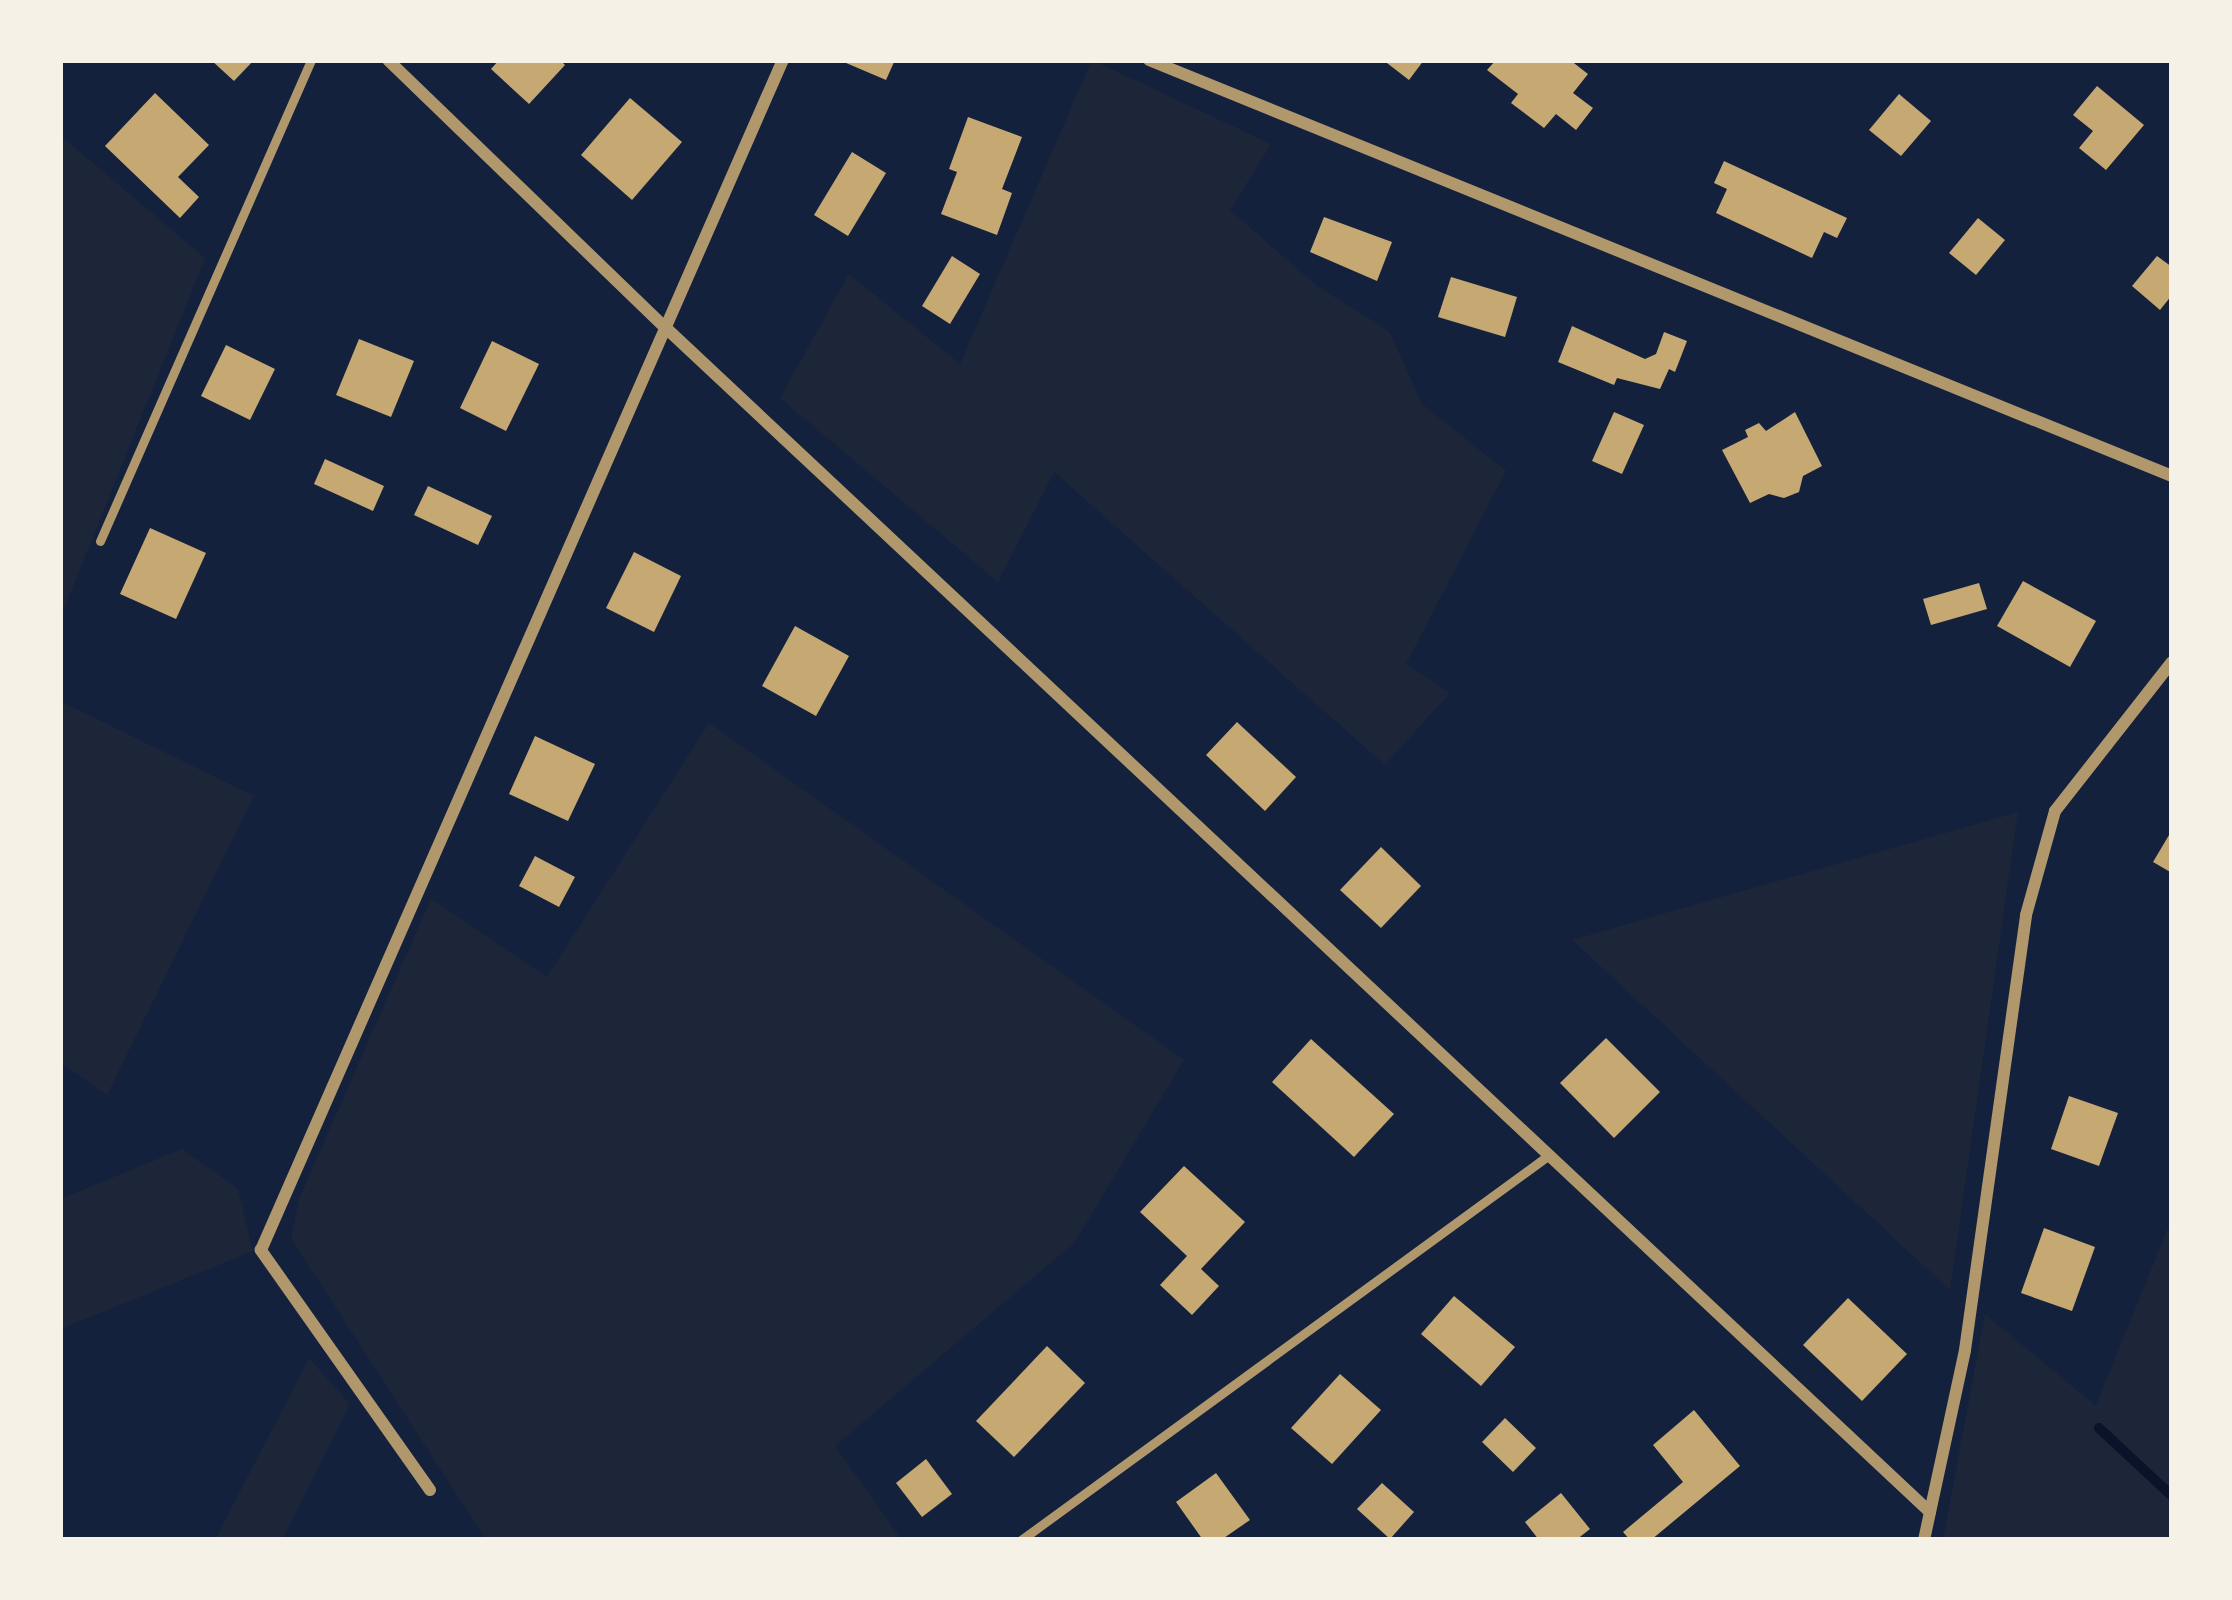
<!DOCTYPE html>
<style>
body{margin:0}
#map{position:relative;width:2232px;height:1600px;overflow:hidden;background:#14213d;font-family:"Golos Text",sans-serif}
div>[style]{position:absolute}
.green>*{inset:0;background:#1d2539}
.stream>*{height:10px;margin:-5px;padding:0 5px;transform-origin:5px;border-radius:5px;background:#0b132b}
.building>*{inset:0;background:#c6a872}
.service>*{height:9px;margin:-4.5px;padding:0 4.5px;transform-origin:4.5px;border-radius:4.5px;background:#b1986c}
.minor>*{height:12px;margin:-6px;padding:0 6px;transform-origin:6px;border-radius:6px;background:#b1986c}
span{translate:-50% -50%;white-space:nowrap;text-align:center;line-height:1.15;-webkit-text-stroke:12px #f6f1e7;paint-order:stroke}
.frame{position:absolute;inset:0;border:63px solid #f6f1e7;pointer-events:none}
</style>
<div id="map">
<div class="green">
<i style="clip-path:polygon(1092px 60px,1271px 144px,1230px 210px,1317px 286px,1389px 331px,1422px 404px,1506px 471px,1406px 664px,1450px 693px,1385px 765px,1054px 472px,998px 582px,780px 398px,849px 274px,960px 364px)"></i>
<i style="clip-path:polygon(60px 135px,205px 258px,60px 619px)"></i>
<i style="clip-path:polygon(60px 701px,254px 796px,107px 1095px,60px 1062px)"></i>
<i style="clip-path:polygon(709px 723px,1184px 1060px,1075px 1242px,835px 1446px,902px 1540px,486px 1540px,291px 1238px,299px 1199px,431px 899px,547px 977px)"></i>
<i style="clip-path:polygon(2018px 812px,1950px 1290px,1572px 940px)"></i>
<i style="clip-path:polygon(182px 1149px,238px 1189px,253px 1251px,60px 1329px,60px 1199px)"></i>
<i style="clip-path:polygon(2172px 1218px,2172px 1540px,1943px 1540px,1985px 1314px,2096px 1406px)"></i>
<i style="clip-path:polygon(309px 1358px,350px 1404px,282px 1540px,215px 1540px)"></i>
</div>
<div class="stream">
<i style="left:2099px;top:1428px;width:100px;rotate:43deg"></i>
</div>
<div class="building">
<i style="clip-path:polygon(211px 60px,254px 60px,234px 81px)"></i>
<i style="clip-path:polygon(499px 60px,560px 60px,565px 65px,529px 104px,491px 69px)"></i>
<i style="clip-path:polygon(839px 60px,895px 60px,886px 80px)"></i>
<i style="clip-path:polygon(1383px 60px,1424px 60px,1409px 80px)"></i>
<i style="clip-path:polygon(1496px 60px,1570px 60px,1588px 74px,1573px 93px,1593px 108px,1576px 130px,1556px 114px,1544px 128px,1511px 103px,1518px 94px,1487px 70px)"></i>
<i style="clip-path:polygon(2097px 86px,2144px 125px,2106px 170px,2079px 148px,2093px 131px,2073px 115px)"></i>
<i style="clip-path:polygon(155px 93px,209px 145px,178px 177px,199px 197px,180px 218px,105px 146px)"></i>
<i style="clip-path:polygon(1899px 94px,1931px 121px,1901px 156px,1869px 130px)"></i>
<i style="clip-path:polygon(630px 98px,682px 142px,632px 200px,581px 155px)"></i>
<i style="clip-path:polygon(968px 117px,1022px 137px,1002px 189px,1012px 193px,997px 235px,941px 214px,957px 172px,949px 169px)"></i>
<i style="clip-path:polygon(852px 152px,886px 173px,848px 236px,814px 215px)"></i>
<i style="clip-path:polygon(1724px 161px,1847px 218px,1837px 238px,1824px 232px,1812px 258px,1716px 213px,1727px 189px,1714px 183px)"></i>
<i style="clip-path:polygon(1324px 217px,1392px 242px,1377px 281px,1310px 252px)"></i>
<i style="clip-path:polygon(1978px 218px,2005px 240px,1976px 275px,1949px 253px)"></i>
<i style="clip-path:polygon(952px 256px,980px 274px,950px 324px,922px 306px)"></i>
<i style="clip-path:polygon(2157px 256px,2172px 267px,2172px 295px,2160px 310px,2132px 286px)"></i>
<i style="clip-path:polygon(1451px 277px,1517px 297px,1505px 337px,1438px 317px)"></i>
<i style="clip-path:polygon(1572px 326px,1645px 359px,1656px 354px,1664px 332px,1687px 341px,1675px 372px,1669px 369px,1660px 389px,1617px 378px,1614px 385px,1558px 362px)"></i>
<i style="clip-path:polygon(359px 339px,414px 361px,391px 417px,336px 395px)"></i>
<i style="clip-path:polygon(492px 341px,539px 364px,506px 431px,460px 408px)"></i>
<i style="clip-path:polygon(226px 345px,275px 369px,250px 420px,201px 396px)"></i>
<i style="clip-path:polygon(1614px 412px,1644px 425px,1622px 474px,1592px 461px)"></i>
<i style="clip-path:polygon(1795px 412px,1822px 466px,1803px 476px,1799px 492px,1784px 498px,1769px 494px,1750px 503px,1722px 450px,1748px 437px,1745px 430px,1759px 423px,1766px 431px)"></i>
<i style="clip-path:polygon(325px 459px,384px 486px,373px 511px,314px 484px)"></i>
<i style="clip-path:polygon(428px 486px,492px 516px,478px 545px,414px 515px)"></i>
<i style="clip-path:polygon(150px 528px,206px 553px,176px 619px,120px 594px)"></i>
<i style="clip-path:polygon(634px 552px,681px 576px,654px 632px,606px 608px)"></i>
<i style="clip-path:polygon(2023px 581px,2096px 621px,2070px 667px,1997px 626px)"></i>
<i style="clip-path:polygon(1979px 583px,1987px 609px,1931px 625px,1923px 599px)"></i>
<i style="clip-path:polygon(795px 626px,849px 656px,816px 716px,762px 686px)"></i>
<i style="clip-path:polygon(1237px 722px,1296px 777px,1265px 811px,1206px 755px)"></i>
<i style="clip-path:polygon(535px 736px,595px 764px,568px 821px,509px 794px)"></i>
<i style="clip-path:polygon(2172px 830px,2172px 873px,2153px 862px)"></i>
<i style="clip-path:polygon(1381px 847px,1421px 886px,1381px 928px,1340px 890px)"></i>
<i style="clip-path:polygon(535px 856px,575px 877px,559px 907px,519px 886px)"></i>
<i style="clip-path:polygon(1606px 1038px,1660px 1092px,1614px 1138px,1560px 1083px)"></i>
<i style="clip-path:polygon(1311px 1039px,1394px 1114px,1354px 1157px,1272px 1082px)"></i>
<i style="clip-path:polygon(2069px 1096px,2118px 1113px,2099px 1166px,2051px 1149px)"></i>
<i style="clip-path:polygon(1184px 1166px,1245px 1222px,1201px 1269px,1219px 1286px,1192px 1315px,1160px 1285px,1187px 1256px,1140px 1212px)"></i>
<i style="clip-path:polygon(2044px 1228px,2095px 1247px,2072px 1311px,2021px 1293px)"></i>
<i style="clip-path:polygon(1454px 1296px,1515px 1347px,1481px 1386px,1421px 1334px)"></i>
<i style="clip-path:polygon(1848px 1298px,1907px 1354px,1862px 1401px,1803px 1345px)"></i>
<i style="clip-path:polygon(1047px 1346px,1085px 1383px,1014px 1457px,976px 1421px)"></i>
<i style="clip-path:polygon(1340px 1374px,1381px 1410px,1332px 1464px,1291px 1428px)"></i>
<i style="clip-path:polygon(1694px 1410px,1740px 1466px,1651px 1540px,1630px 1540px,1623px 1532px,1683px 1482px,1653px 1445px)"></i>
<i style="clip-path:polygon(1505px 1418px,1536px 1448px,1513px 1472px,1482px 1442px)"></i>
<i style="clip-path:polygon(926px 1459px,952px 1494px,922px 1517px,896px 1483px)"></i>
<i style="clip-path:polygon(1216px 1473px,1250px 1520px,1221px 1540px,1203px 1540px,1176px 1502px)"></i>
<i style="clip-path:polygon(1382px 1483px,1414px 1512px,1390px 1539px,1357px 1509px)"></i>
<i style="clip-path:polygon(1561px 1493px,1590px 1529px,1576px 1540px,1539px 1540px,1525px 1522px)"></i>
</div>
<div class="service">
<i style="left:100px;top:541px;width:525px;rotate:-66.31deg"></i>
<i style="left:1021px;top:1540px;width:653px;rotate:-36.1deg"></i>
</div>
<div class="minor">
<i style="left:388px;top:60px;width:386px;rotate:44deg"></i>
<i style="left:666px;top:328px;width:1732px;rotate:43.13deg"></i>
<i style="left:1149px;top:60px;width:1104px;rotate:22.13deg"></i>
<i style="left:430px;top:1490px;width:294px;rotate:-125.2deg"></i>
<i style="left:261px;top:1250px;width:1299px;rotate:-66.32deg"></i>
<i style="left:1924px;top:1540px;width:194px;rotate:-77.8deg"></i>
<i style="left:1965px;top:1350px;width:439px;rotate:-82deg"></i>
<i style="left:2026px;top:915px;width:108px;rotate:-74.4deg"></i>
<i style="left:2055px;top:811px;width:189px;rotate:-51.9deg"></i>
</div>
<div class="frame"></div>
</div>
